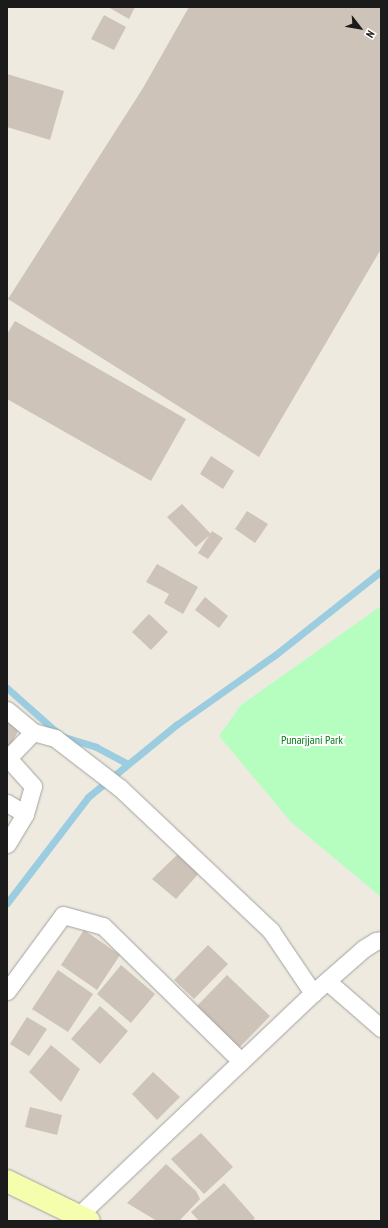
<!DOCTYPE html>
<style>
body{margin:0}
#map{position:relative;width:388px;height:1228px;overflow:hidden;background:#eeeadf;font-family:"PT Sans Narrow",sans-serif}
div>[style]{position:absolute}
.park>*{inset:0;background:#b6fec0}
.stream>*{height:7px;margin:-3.5px;padding:0 3.5px;transform-origin:3.5px;border-radius:3.5px;background:#9bcce0}
.building>*{inset:0;background:#cdc3b8}
.roads{filter:drop-shadow(0 0 1px #a2a2a2) drop-shadow(0 0 1px #a2a2a2)}
.minor>*{height:17px;margin:-8.5px;padding:0 8.5px;transform-origin:8.5px;border-radius:8.5px;background:#fff}
.secondary>*{height:22px;margin:-11px;padding:0 11px;transform-origin:11px;border-radius:11px;background:#f5feac}
span{translate:-50% -50%;white-space:nowrap;text-align:center;line-height:1.15;-webkit-text-stroke:4px #fff;paint-order:stroke}
.park-label{font-size:12px;color:#037f15}
.frame{position:absolute;inset:0;border:8px solid #1b1b1b;pointer-events:none}
.north{position:absolute;left:340px;top:8px;width:40px;height:40px;-webkit-text-stroke:3px #fff;paint-order:stroke;rotate:121deg;font-size:11px;font-weight:700;line-height:16px;text-align:center;color:#1b1b1b}
.north::after{content:'';display:block;margin:auto;width:14px;height:18px;background:#1b1b1b;clip-path:polygon(50% 0,100% 100%,50% 72%,0 100%)}
</style>
<div id="map">
<div class="park">
<i style="clip-path:polygon(381px 606px,381px 897px,291px 822px,219px 736px,241px 705px)"></i>
</div>
<div class="stream">
<i style="left:7px;top:688px;width:72px;rotate:41.6deg"></i>
<i style="left:61px;top:736px;width:37px;rotate:17deg"></i>
<i style="left:96px;top:747px;width:36px;rotate:28deg"></i>
<i style="left:7px;top:903px;width:133px;rotate:-52.6deg"></i>
<i style="left:88px;top:797px;width:114px;rotate:-39.3deg"></i>
<i style="left:176px;top:725px;width:121px;rotate:-35.3deg"></i>
<i style="left:275px;top:655px;width:135px;rotate:-38.4deg"></i>
</div>
<div class="building">
<i style="clip-path:polygon(108px 7px,135px 7px,129px 19px)"></i>
<i style="clip-path:polygon(189px 7px,381px 7px,381px 249px,259px 457px,8px 299px,143px 88px)"></i>
<i style="clip-path:polygon(104px 15px,126px 27px,114px 50px,91px 39px)"></i>
<i style="clip-path:polygon(7px 74px,64px 91px,50px 140px,7px 127px)"></i>
<i style="clip-path:polygon(15px 321px,186px 419px,151px 481px,7px 399px,7px 334px)"></i>
<i style="clip-path:polygon(211px 456px,234px 471px,223px 489px,200px 474px)"></i>
<i style="clip-path:polygon(182px 504px,211px 534px,196px 547px,167px 517px)"></i>
<i style="clip-path:polygon(247px 511px,268px 524px,255px 543px,235px 529px)"></i>
<i style="clip-path:polygon(212px 531px,223px 538px,208px 559px,198px 553px)"></i>
<i style="clip-path:polygon(157px 564px,198px 587px,183px 614px,164px 603px,169px 594px,146px 582px)"></i>
<i style="clip-path:polygon(205px 597px,228px 616px,219px 628px,195px 610px)"></i>
<i style="clip-path:polygon(149px 614px,168px 632px,151px 650px,132px 632px)"></i>
<i style="clip-path:polygon(7px 721px,18px 731px,7px 753px)"></i>
<i style="clip-path:polygon(178px 854px,200px 872px,176px 899px,152px 879px)"></i>
<i style="clip-path:polygon(84px 930px,120px 955px,97px 990px,61px 965px)"></i>
<i style="clip-path:polygon(208px 945px,228px 964px,194px 999px,174px 980px)"></i>
<i style="clip-path:polygon(121px 965px,155px 994px,131px 1023px,97px 994px)"></i>
<i style="clip-path:polygon(58px 970px,93px 994px,68px 1032px,32px 1009px)"></i>
<i style="clip-path:polygon(227px 975px,270px 1016px,236px 1051px,194px 1009px)"></i>
<i style="clip-path:polygon(100px 1006px,128px 1031px,100px 1064px,71px 1039px)"></i>
<i style="clip-path:polygon(27px 1017px,47px 1029px,29px 1056px,10px 1044px)"></i>
<i style="clip-path:polygon(51px 1045px,80px 1069px,61px 1102px,29px 1072px)"></i>
<i style="clip-path:polygon(153px 1072px,180px 1097px,157px 1120px,132px 1094px)"></i>
<i style="clip-path:polygon(30px 1107px,62px 1115px,57px 1135px,25px 1127px)"></i>
<i style="clip-path:polygon(201px 1133px,233px 1167px,204px 1194px,171px 1159px)"></i>
<i style="clip-path:polygon(166px 1164px,196px 1191px,200px 1199px,179px 1221px,157px 1221px,127px 1203px)"></i>
<i style="clip-path:polygon(224px 1183px,255px 1218px,252px 1221px,199px 1221px,191px 1212px)"></i>
</div>
<div class="roads">
<div class="minor">
<i style="left:7px;top:710px;width:34px;rotate:40deg"></i>
<i style="left:33px;top:732px;width:23px;rotate:15deg"></i>
<i style="left:55px;top:738px;width:82px;rotate:37.6deg"></i>
<i style="left:120px;top:788px;width:208px;rotate:43.4deg"></i>
<i style="left:271px;top:931px;width:75px;rotate:55.9deg"></i>
<i style="left:313px;top:993px;width:323px;rotate:136.5deg"></i>
<i style="left:79px;top:1215px;width:6px;rotate:108deg"></i>
<i style="left:7px;top:803px;width:21px;rotate:31deg"></i>
<i style="left:7px;top:844px;width:35px;rotate:-59deg"></i>
<i style="left:25px;top:814px;width:29px;rotate:-74deg"></i>
<i style="left:33px;top:786px;width:38px;rotate:-132deg"></i>
<i style="left:8px;top:758px;width:36px;rotate:-46deg"></i>
<i style="left:327px;top:981px;width:72px;rotate:41deg"></i>
<i style="left:7px;top:991px;width:94px;rotate:-53.6deg"></i>
<i style="left:63px;top:915px;width:41px;rotate:15.4deg"></i>
<i style="left:103px;top:926px;width:193px;rotate:44.4deg"></i>
<i style="left:313px;top:993px;width:67px;rotate:-41.3deg"></i>
<i style="left:363px;top:949px;width:15px;rotate:-32deg"></i>
<i style="left:376px;top:941px;width:5px;rotate:-11deg"></i>
</div>
<div class="secondary">
<i style="left:7px;top:1181px;width:91px;rotate:26deg"></i>
</div>
</div>
<div class="park-label">
<span style="left:312px;top:740px">Punarjjani Park</span>
</div>
<div class="frame"></div>
<div class="north">N</div>
</div>
